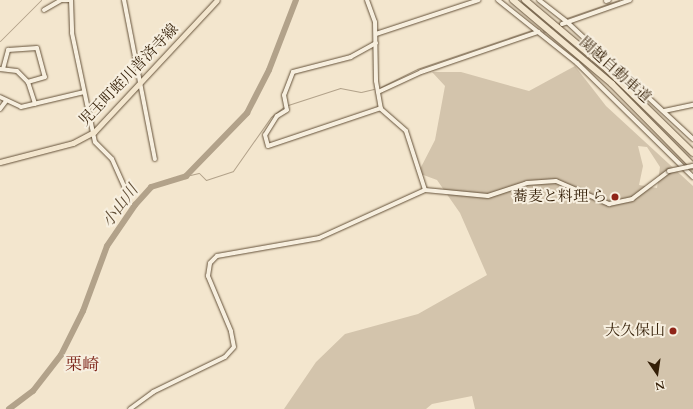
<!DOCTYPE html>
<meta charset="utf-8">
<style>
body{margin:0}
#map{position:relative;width:693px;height:409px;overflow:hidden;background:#f3e6ce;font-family:Cardo,"Noto Serif JP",serif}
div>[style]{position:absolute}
.green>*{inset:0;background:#d3c4ac}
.stream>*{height:1px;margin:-0.5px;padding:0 0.5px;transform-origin:0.5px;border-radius:0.5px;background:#b2a28a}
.river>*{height:6px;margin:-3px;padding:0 3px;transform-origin:3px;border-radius:3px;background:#b2a28a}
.minor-tunnel>*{height:4px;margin-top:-2px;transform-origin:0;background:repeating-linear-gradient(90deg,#cdbea6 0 4px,transparent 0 6px)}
.roads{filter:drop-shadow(0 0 1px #645139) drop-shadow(0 0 1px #645139)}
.minor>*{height:4px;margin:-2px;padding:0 2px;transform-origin:2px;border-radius:2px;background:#f7efdf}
.major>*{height:5px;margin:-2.5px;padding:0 2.5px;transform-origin:2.5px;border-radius:2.5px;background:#f3e6ce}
.highway>*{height:6px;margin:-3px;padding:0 3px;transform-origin:3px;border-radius:3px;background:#f3e6ce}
.bridges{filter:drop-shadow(0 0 1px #645139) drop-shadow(0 0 1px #645139)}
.minor-bridge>*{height:4px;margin:-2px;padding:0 2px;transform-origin:2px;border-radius:2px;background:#f7efdf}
.dots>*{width:11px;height:11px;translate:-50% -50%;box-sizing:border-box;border:2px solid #f7efdf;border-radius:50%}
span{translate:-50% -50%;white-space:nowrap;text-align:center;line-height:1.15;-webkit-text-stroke:4px #f7efdf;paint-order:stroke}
.street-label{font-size:15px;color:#341f07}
.poi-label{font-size:15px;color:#341f07}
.right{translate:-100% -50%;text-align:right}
.water-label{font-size:16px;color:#604d35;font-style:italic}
.quarter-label{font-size:17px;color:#7a1f14}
.north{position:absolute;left:637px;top:353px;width:40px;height:40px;-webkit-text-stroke:3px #f7efdf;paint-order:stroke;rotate:167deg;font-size:11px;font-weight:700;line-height:16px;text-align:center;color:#341f07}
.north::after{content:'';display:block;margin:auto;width:14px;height:18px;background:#341f07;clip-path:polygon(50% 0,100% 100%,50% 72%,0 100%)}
</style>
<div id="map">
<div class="green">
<i style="clip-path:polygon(evenodd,575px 66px,606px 106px,693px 186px,693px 409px,475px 409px,472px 396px,432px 404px,426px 409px,284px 409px,316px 362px,345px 334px,418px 314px,487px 275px,460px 213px,437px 180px,418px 173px,435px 140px,445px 86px,432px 72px,461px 72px,529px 91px,575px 66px,638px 146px,647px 147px,660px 167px,657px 188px,639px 185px,643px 166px,638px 146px)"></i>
</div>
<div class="stream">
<i style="left:567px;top:18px;width:55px;rotate:-19.1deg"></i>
<i style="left:0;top:41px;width:58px;rotate:-45deg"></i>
<i style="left:381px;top:87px;width:40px;rotate:-26.6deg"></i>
<i style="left:417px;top:69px;width:121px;rotate:-18.7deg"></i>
<i style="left:288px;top:105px;width:55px;rotate:-18.1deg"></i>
<i style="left:340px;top:88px;width:21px;rotate:11deg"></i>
<i style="left:361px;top:92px;width:13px;rotate:-13deg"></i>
<i style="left:186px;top:176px;width:13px;rotate:-13deg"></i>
<i style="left:199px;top:173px;width:10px;rotate:45deg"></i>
<i style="left:206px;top:180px;width:28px;rotate:-18deg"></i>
<i style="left:233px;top:171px;width:66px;rotate:-54.9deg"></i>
<i style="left:271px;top:117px;width:18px;rotate:-38deg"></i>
</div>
<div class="river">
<i style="left:9px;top:409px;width:30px;rotate:-37deg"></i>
<i style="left:33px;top:391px;width:46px;rotate:-52.1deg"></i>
<i style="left:61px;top:355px;width:49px;rotate:-63.4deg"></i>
<i style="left:83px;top:311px;width:69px;rotate:-69.7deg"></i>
<i style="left:107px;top:246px;width:50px;rotate:-55.7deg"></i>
<i style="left:135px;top:205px;width:24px;rotate:-48deg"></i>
<i style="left:151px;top:187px;width:37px;rotate:-17deg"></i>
<i style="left:186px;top:176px;width:88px;rotate:-45.9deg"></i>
<i style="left:247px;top:113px;width:48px;rotate:-62.9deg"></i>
<i style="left:269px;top:70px;width:75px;rotate:-68.9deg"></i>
</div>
<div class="minor-tunnel">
<i style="left:543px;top:32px;width:16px;rotate:-22deg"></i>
</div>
<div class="roads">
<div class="minor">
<i style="left:71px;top:0;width:33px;rotate:88deg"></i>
<i style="left:72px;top:33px;width:111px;rotate:78.1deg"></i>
<i style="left:95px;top:142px;width:24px;rotate:45deg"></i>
<i style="left:112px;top:159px;width:30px;rotate:66deg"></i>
<i style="left:124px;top:0;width:162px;rotate:79deg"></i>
<i style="left:367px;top:0;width:23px;rotate:70deg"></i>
<i style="left:375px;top:22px;width:59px;rotate:89deg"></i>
<i style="left:376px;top:81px;width:28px;rotate:80deg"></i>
<i style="left:381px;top:109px;width:33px;rotate:41deg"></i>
<i style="left:406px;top:131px;width:62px;rotate:72.1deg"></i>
<i style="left:498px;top:0;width:101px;rotate:38.6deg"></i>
<i style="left:577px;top:63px;width:163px;rotate:44.5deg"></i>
<i style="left:539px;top:0;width:36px;rotate:38deg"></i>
<i style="left:567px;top:22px;width:172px;rotate:42.9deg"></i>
<i style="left:606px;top:1px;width:3px;rotate:-18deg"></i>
<i style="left:44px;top:10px;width:20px;rotate:-30deg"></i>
<i style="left:61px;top:0;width:10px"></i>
<i style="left:562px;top:24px;width:72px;rotate:-19.4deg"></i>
<i style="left:376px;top:34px;width:108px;rotate:-18.3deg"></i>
<i style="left:376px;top:43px;width:29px;rotate:151deg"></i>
<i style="left:351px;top:57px;width:60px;rotate:165.5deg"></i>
<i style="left:293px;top:72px;width:25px;rotate:111deg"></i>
<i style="left:284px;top:95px;width:15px;rotate:79deg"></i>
<i style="left:287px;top:110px;width:12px;rotate:149deg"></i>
<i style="left:277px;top:116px;width:22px;rotate:122deg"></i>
<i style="left:265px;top:135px;width:11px;rotate:75deg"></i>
<i style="left:268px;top:146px;width:119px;rotate:-18.6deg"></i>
<i style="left:0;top:69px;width:17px;rotate:7deg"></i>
<i style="left:17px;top:71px;width:16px;rotate:45deg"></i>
<i style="left:28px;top:82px;width:23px;rotate:72deg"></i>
<i style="left:3px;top:69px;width:20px;rotate:-75deg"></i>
<i style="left:8px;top:50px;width:29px;rotate:-4deg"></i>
<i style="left:37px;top:48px;width:30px;rotate:75deg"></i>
<i style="left:45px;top:77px;width:18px;rotate:164deg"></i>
<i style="left:378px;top:92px;width:47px;rotate:-24.9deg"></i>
<i style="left:421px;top:72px;width:124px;rotate:-18.9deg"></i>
<i style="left:0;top:97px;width:23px;rotate:25deg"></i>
<i style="left:21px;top:107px;width:65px;rotate:-13.4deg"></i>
<i style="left:0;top:109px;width:10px;rotate:-53deg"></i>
<i style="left:664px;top:111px;width:30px;rotate:-12deg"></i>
<i style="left:130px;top:409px;width:29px;rotate:-36deg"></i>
<i style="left:153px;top:392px;width:80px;rotate:-25.9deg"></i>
<i style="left:225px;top:357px;width:13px;rotate:-48deg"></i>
<i style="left:234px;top:347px;width:16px;rotate:-101deg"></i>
<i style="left:231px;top:331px;width:60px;rotate:-112.7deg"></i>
<i style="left:208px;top:276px;width:13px;rotate:-81deg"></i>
<i style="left:210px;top:263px;width:10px;rotate:-45deg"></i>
<i style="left:217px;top:256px;width:104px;rotate:-10deg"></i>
<i style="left:319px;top:238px;width:116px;rotate:-24.4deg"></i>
<i style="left:425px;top:190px;width:63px;rotate:5.4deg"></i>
<i style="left:488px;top:196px;width:41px;rotate:-18.4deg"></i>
<i style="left:527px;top:183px;width:29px;rotate:-4deg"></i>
<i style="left:556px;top:181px;width:58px;rotate:23.5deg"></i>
<i style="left:609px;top:204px;width:24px;rotate:-12deg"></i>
<i style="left:632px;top:199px;width:46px;rotate:-37.1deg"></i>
</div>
<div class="major">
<i style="left:0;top:162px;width:75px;rotate:-14.6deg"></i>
<i style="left:73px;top:143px;width:24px;rotate:-28deg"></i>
<i style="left:94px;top:132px;width:180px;rotate:-47deg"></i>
</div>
<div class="highway">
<i style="left:513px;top:0;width:130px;rotate:40.3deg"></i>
<i style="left:612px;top:84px;width:115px;rotate:45.4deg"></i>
<i style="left:525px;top:0;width:107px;rotate:40.1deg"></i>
<i style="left:607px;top:69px;width:120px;rotate:44.3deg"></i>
</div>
</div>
<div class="bridges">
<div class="minor-bridge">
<i style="left:669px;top:171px;width:25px;rotate:-12deg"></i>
</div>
</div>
<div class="dots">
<i style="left:615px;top:197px;background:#8f2418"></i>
<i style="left:673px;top:331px;background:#8f2418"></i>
</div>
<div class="street-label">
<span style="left:615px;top:70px;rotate:42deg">関越自動車道</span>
<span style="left:129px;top:75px;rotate:-46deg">児玉町蛭川普済寺線</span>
</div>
<div class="poi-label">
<span class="right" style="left:607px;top:197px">蕎麦と料理 ら</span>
<span class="right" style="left:665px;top:331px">大久保山</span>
</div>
<div class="water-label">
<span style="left:120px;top:206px;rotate:-53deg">小山川</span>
</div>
<div class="quarter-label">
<span style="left:82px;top:365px">栗崎</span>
</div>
<div class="north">N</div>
</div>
